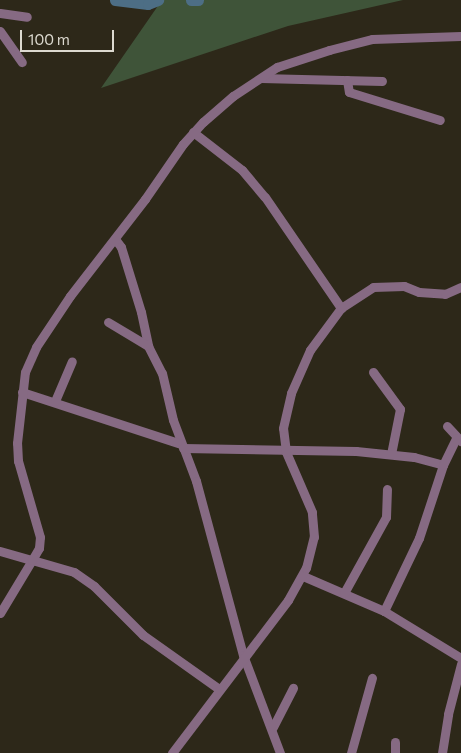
<!DOCTYPE html>
<style>
body{margin:0}
#map{position:relative;width:461px;height:753px;overflow:hidden;background:#2d2819;font-family:Commissioner,sans-serif}
div>[style]{position:absolute}
.green>*{inset:0;background:#3f5439}
.river>*{height:11px;margin:-5.5px;padding:0 5.5px;transform-origin:5.5px;border-radius:5.5px;background:#4d6e85}
.minor>*{height:9px;margin:-4.5px;padding:0 4.5px;transform-origin:4.5px;border-radius:4.5px;background:#866a83}
span{translate:-50% -50%;white-space:nowrap;text-align:center;line-height:1.15;-webkit-text-stroke:4.5px #2d2819;paint-order:stroke}
.scale{position:absolute;left:20px;top:30px;width:94px;height:22px;box-sizing:border-box;border:2px solid #dddad0;border-top:0;padding-left:6px;font-size:15px;line-height:18px;white-space:nowrap;color:#dddad0;-webkit-text-stroke:4px #2d2819;paint-order:stroke}
</style>
<div id="map">
<div class="green">
<i style="clip-path:polygon(162px 0,403px 0,288px 26px,101px 88px)"></i>
</div>
<div class="river">
<i style="left:115px;top:0;width:33px;rotate:7deg"></i>
<i style="left:148px;top:4px;width:11px;rotate:-22deg"></i>
<i style="left:191px;top:0;width:7px"></i>
</div>
<div class="minor">
<i style="left:0;top:13px;width:27px;rotate:8deg"></i>
<i style="left:0;top:31px;width:38px;rotate:55deg"></i>
<i style="left:261px;top:78px;width:121px;rotate:1.4deg"></i>
<i style="left:347px;top:80px;width:12px;rotate:81deg"></i>
<i style="left:349px;top:92px;width:95px;rotate:17.1deg"></i>
<i style="left:193px;top:132px;width:62px;rotate:37.8deg"></i>
<i style="left:242px;top:170px;width:35px;rotate:50deg"></i>
<i style="left:265px;top:197px;width:135px;rotate:55.6deg"></i>
<i style="left:115px;top:239px;width:10px;rotate:53deg"></i>
<i style="left:121px;top:247px;width:68px;rotate:72.9deg"></i>
<i style="left:141px;top:312px;width:35px;rotate:78deg"></i>
<i style="left:148px;top:346px;width:30px;rotate:63deg"></i>
<i style="left:162px;top:373px;width:48px;rotate:76.8deg"></i>
<i style="left:173px;top:420px;width:65px;rotate:69.3deg"></i>
<i style="left:196px;top:481px;width:180px;rotate:74.9deg"></i>
<i style="left:243px;top:655px;width:105px;rotate:69.3deg"></i>
<i style="left:108px;top:322px;width:47px;rotate:31deg"></i>
<i style="left:373px;top:372px;width:46px;rotate:53.9deg"></i>
<i style="left:400px;top:409px;width:46px;rotate:101.3deg"></i>
<i style="left:22px;top:392px;width:167px;rotate:18.1deg"></i>
<i style="left:55px;top:401px;width:43px;rotate:-67deg"></i>
<i style="left:447px;top:426px;width:21px;rotate:47deg"></i>
<i style="left:183px;top:448px;width:173px;rotate:1deg"></i>
<i style="left:356px;top:451px;width:58px;rotate:5.9deg"></i>
<i style="left:414px;top:457px;width:30px;rotate:15deg"></i>
<i style="left:0;top:551px;width:33px;rotate:16deg"></i>
<i style="left:32px;top:560px;width:62px;rotate:121.1deg"></i>
<i style="left:303px;top:576px;width:88px;rotate:23.4deg"></i>
<i style="left:384px;top:611px;width:90px;rotate:31.4deg"></i>
<i style="left:344px;top:593px;width:87px;rotate:-61.1deg"></i>
<i style="left:386px;top:517px;width:28px;rotate:-88deg"></i>
<i style="left:384px;top:611px;width:81px;rotate:-64.4deg"></i>
<i style="left:419px;top:538px;width:77px;rotate:-71.8deg"></i>
<i style="left:443px;top:465px;width:30px;rotate:-64deg"></i>
<i style="left:219px;top:689px;width:93px;rotate:-144.6deg"></i>
<i style="left:143px;top:635px;width:69px;rotate:-135deg"></i>
<i style="left:94px;top:586px;width:24px;rotate:-145deg"></i>
<i style="left:74px;top:572px;width:44px;rotate:-164.1deg"></i>
<i style="left:32px;top:560px;width:14px;rotate:-60deg"></i>
<i style="left:39px;top:548px;width:11px;rotate:-85deg"></i>
<i style="left:40px;top:537px;width:79px;rotate:-106.1deg"></i>
<i style="left:18px;top:461px;width:18px;rotate:-93deg"></i>
<i style="left:17px;top:443px;width:71px;rotate:-83.6deg"></i>
<i style="left:25px;top:372px;width:27px;rotate:-66deg"></i>
<i style="left:36px;top:347px;width:61px;rotate:-56.3deg"></i>
<i style="left:70px;top:296px;width:123px;rotate:-52.3deg"></i>
<i style="left:145px;top:199px;width:67px;rotate:-55.4deg"></i>
<i style="left:183px;top:144px;width:30px;rotate:-48deg"></i>
<i style="left:203px;top:122px;width:40px;rotate:-41deg"></i>
<i style="left:233px;top:96px;width:53px;rotate:-33.4deg"></i>
<i style="left:277px;top:67px;width:55px;rotate:-18.1deg"></i>
<i style="left:329px;top:50px;width:44px;rotate:-14.3deg"></i>
<i style="left:372px;top:39px;width:89px;rotate:-1.9deg"></i>
<i style="left:273px;top:727px;width:44px;rotate:-62.9deg"></i>
<i style="left:172px;top:753px;width:192px;rotate:-52.8deg"></i>
<i style="left:288px;top:600px;width:37px;rotate:-61deg"></i>
<i style="left:306px;top:568px;width:32px;rotate:-76deg"></i>
<i style="left:314px;top:537px;width:25px;rotate:-95deg"></i>
<i style="left:312px;top:512px;width:65px;rotate:-113.4deg"></i>
<i style="left:286px;top:452px;width:24px;rotate:-97deg"></i>
<i style="left:283px;top:428px;width:36px;rotate:-77deg"></i>
<i style="left:291px;top:393px;width:47px;rotate:-66.2deg"></i>
<i style="left:310px;top:350px;width:52px;rotate:-53.6deg"></i>
<i style="left:341px;top:308px;width:38px;rotate:-33deg"></i>
<i style="left:373px;top:287px;width:31px;rotate:-2deg"></i>
<i style="left:404px;top:286px;width:16px;rotate:22deg"></i>
<i style="left:419px;top:292px;width:26px;rotate:4deg"></i>
<i style="left:445px;top:294px;width:17px;rotate:-24deg"></i>
<i style="left:351px;top:753px;width:78px;rotate:-74.4deg"></i>
<i style="left:395px;top:753px;width:11px;rotate:-90deg"></i>
<i style="left:442px;top:753px;width:39px;rotate:-81deg"></i>
<i style="left:448px;top:714px;width:52px;rotate:-75.4deg"></i>
</div>
<div class="scale">100 m</div>
</div>
